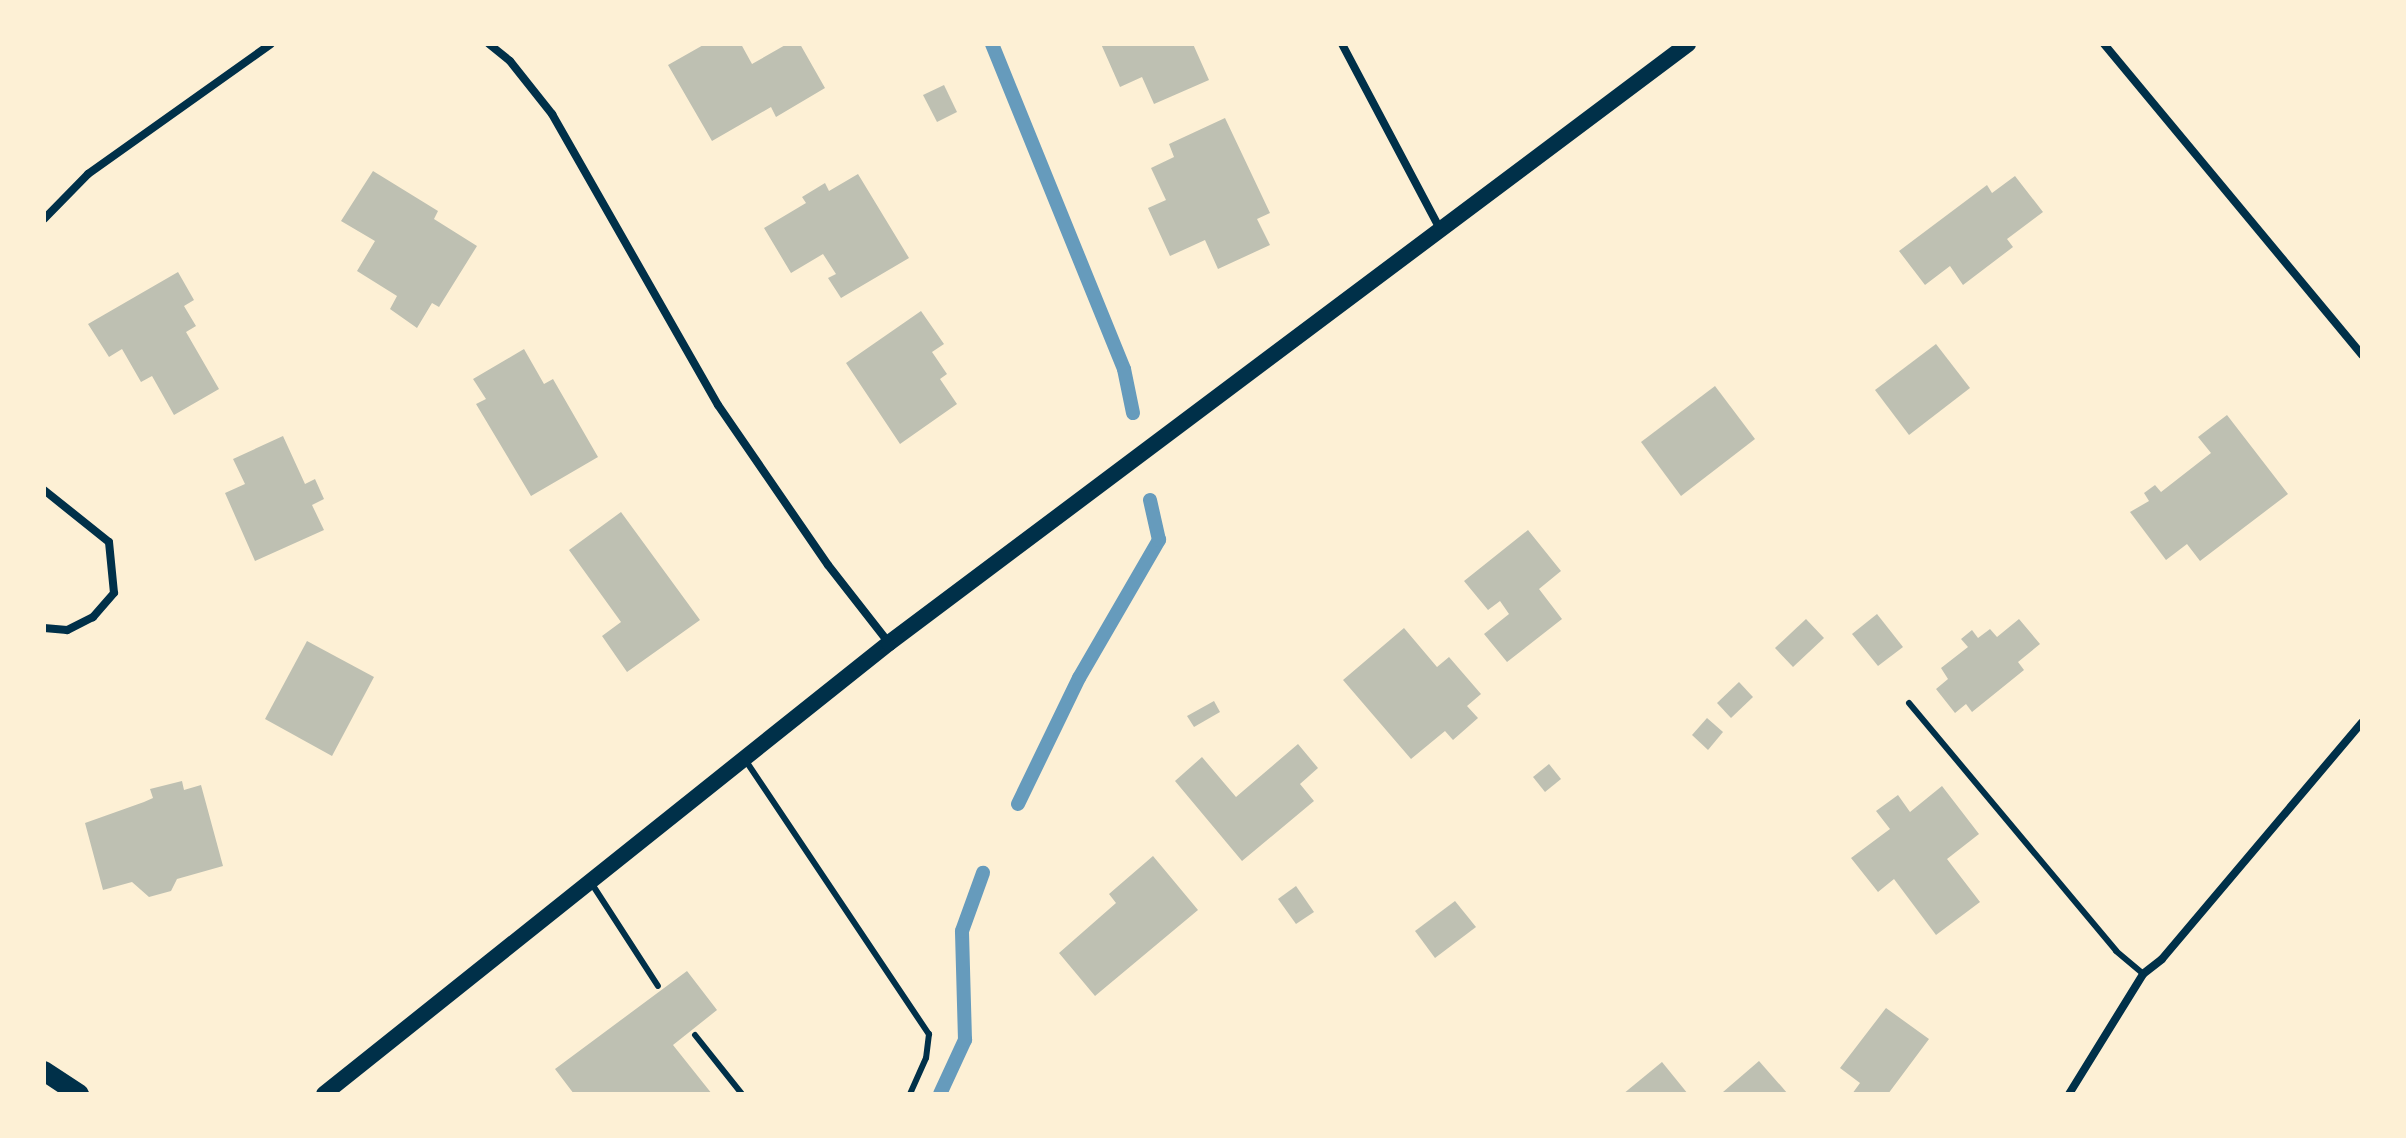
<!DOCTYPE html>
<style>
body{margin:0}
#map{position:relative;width:2406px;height:1138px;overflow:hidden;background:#fdf0d5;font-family:Arial,sans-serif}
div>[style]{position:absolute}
.stream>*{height:14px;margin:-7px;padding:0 7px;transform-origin:7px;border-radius:7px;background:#669bbc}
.building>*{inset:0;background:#bec0b2}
.service>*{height:6px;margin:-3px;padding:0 3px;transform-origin:3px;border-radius:3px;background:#003049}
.minor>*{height:8px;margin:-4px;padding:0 4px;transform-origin:4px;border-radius:4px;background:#003049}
.secondary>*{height:16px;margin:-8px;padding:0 8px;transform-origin:8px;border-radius:8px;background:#003049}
.primary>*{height:20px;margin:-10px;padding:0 10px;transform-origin:10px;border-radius:10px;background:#003049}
span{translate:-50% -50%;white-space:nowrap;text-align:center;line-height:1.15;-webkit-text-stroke:7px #fdf0d5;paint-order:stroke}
.frame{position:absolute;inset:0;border:46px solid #fdf0d5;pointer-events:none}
</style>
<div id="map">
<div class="stream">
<i style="left:992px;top:44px;width:351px;rotate:67.9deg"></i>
<i style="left:1124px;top:369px;width:45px;rotate:78.4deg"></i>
<i style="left:1018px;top:804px;width:140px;rotate:-64.2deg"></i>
<i style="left:1079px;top:678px;width:160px;rotate:-59.9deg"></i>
<i style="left:1159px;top:540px;width:41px;rotate:-102.7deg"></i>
<i style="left:940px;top:1094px;width:60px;rotate:-65.2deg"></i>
<i style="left:965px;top:1040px;width:109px;rotate:-91.6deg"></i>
<i style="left:962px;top:931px;width:62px;rotate:-70.1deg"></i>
</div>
<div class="building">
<i style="clip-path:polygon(705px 44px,741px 44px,752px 64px,787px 44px,800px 44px,825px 88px,776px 117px,771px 107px,712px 141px,668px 65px)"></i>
<i style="clip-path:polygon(1101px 44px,1193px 44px,1209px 80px,1154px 104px,1142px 77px,1120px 87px)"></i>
<i style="clip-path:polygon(944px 85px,957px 112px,937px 122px,923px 95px)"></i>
<i style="clip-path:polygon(1225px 118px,1270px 213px,1257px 219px,1270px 245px,1218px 269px,1205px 240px,1170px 256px,1148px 208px,1166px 200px,1151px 168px,1174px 157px,1169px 144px)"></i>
<i style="clip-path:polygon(373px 171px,438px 211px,434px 219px,477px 246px,439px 307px,432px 303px,417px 328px,390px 309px,397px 296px,357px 271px,375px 241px,341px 221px)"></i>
<i style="clip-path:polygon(858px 174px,909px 258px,841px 298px,828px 278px,836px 274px,823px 254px,791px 273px,764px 228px,806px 203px,802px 197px,825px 183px,829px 191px)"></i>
<i style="clip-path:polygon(2015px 176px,2043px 212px,2007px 239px,2013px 247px,1963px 285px,1950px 266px,1925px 285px,1899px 251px,1987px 185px,1992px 193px)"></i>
<i style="clip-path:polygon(178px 272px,194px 300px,184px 306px,196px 326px,186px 332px,219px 389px,174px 415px,152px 376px,141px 382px,122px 349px,109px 357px,88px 324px)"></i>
<i style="clip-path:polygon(921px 311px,944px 344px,932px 352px,947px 374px,940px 379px,957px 404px,900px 444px,846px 363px)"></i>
<i style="clip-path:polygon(1936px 344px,1970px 388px,1909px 435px,1875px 390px)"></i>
<i style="clip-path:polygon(524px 349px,544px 384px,553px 379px,598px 457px,531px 496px,476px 404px,486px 399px,473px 379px)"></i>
<i style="clip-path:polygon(1715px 386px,1755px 439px,1681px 496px,1641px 442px)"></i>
<i style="clip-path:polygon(2227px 415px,2288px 494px,2200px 561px,2187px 544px,2166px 560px,2130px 512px,2149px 501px,2144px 493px,2155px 485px,2161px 492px,2211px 453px,2198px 437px)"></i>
<i style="clip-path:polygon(283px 436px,305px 484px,315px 479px,324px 499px,312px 505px,324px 530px,255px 561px,225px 493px,245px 484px,233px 459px)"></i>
<i style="clip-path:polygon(621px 512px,700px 620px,627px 672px,602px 636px,621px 622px,569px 550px)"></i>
<i style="clip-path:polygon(1528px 530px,1561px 571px,1539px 589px,1562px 619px,1507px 662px,1484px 634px,1509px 614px,1500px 601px,1488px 610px,1464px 581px)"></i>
<i style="clip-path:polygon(1877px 614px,1903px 647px,1878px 666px,1852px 634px)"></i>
<i style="clip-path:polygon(1806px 619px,1824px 638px,1793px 667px,1775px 648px)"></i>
<i style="clip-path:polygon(2019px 619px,2040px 644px,2018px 662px,2024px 670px,1972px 712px,1966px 704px,1955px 713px,1936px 689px,1948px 679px,1941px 668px,1968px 647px,1961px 639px,1972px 630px,1978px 638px,1990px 629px,1997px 637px)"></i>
<i style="clip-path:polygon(1404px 628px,1437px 667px,1449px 657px,1481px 694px,1467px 706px,1478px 718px,1453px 740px,1445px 731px,1411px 759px,1343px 680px)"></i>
<i style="clip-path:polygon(307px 641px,374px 677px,332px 756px,265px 719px)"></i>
<i style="clip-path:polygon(1739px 682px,1753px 697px,1731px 718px,1717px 703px)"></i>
<i style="clip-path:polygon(1214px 701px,1220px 712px,1194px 727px,1187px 716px)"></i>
<i style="clip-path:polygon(1707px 718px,1723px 732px,1708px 750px,1692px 735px)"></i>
<i style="clip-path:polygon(1298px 744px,1318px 768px,1300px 784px,1314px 801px,1242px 861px,1175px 781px,1202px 757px,1236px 797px)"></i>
<i style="clip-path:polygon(1549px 764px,1561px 779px,1545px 792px,1533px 777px)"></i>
<i style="clip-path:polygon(182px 781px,184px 790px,201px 785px,223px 866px,177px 879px,171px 891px,149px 897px,132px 882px,103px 890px,85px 823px,144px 802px,153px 798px,150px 789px)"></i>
<i style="clip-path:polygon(1942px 786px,1979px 834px,1947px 859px,1980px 902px,1936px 935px,1894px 879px,1878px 892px,1851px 858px,1890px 829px,1876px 811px,1898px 795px,1910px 812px)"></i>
<i style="clip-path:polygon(1153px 856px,1198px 910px,1095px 996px,1059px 953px,1116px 903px,1109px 894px)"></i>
<i style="clip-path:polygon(1296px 886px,1314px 912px,1296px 924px,1278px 899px)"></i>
<i style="clip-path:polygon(1455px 901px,1476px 927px,1435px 958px,1415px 931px)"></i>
<i style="clip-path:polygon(687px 971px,717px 1010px,673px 1045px,712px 1094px,574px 1094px,555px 1069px)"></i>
<i style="clip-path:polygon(1886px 1008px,1929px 1039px,1888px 1094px,1852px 1094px,1860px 1083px,1840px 1068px)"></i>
<i style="clip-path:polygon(1759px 1061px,1788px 1094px,1724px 1094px,1723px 1092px)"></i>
<i style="clip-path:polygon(1662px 1062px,1688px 1094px,1623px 1094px)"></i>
</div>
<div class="service">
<i style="left:1909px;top:703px;width:323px;rotate:50.1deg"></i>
<i style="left:2116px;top:951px;width:35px;rotate:40deg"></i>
<i style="left:746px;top:761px;width:329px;rotate:56.2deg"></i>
<i style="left:929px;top:1034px;width:24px;rotate:97deg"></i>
<i style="left:926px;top:1058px;width:39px;rotate:114deg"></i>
<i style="left:590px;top:881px;width:125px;rotate:57.1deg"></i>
<i style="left:695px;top:1035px;width:75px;rotate:51.5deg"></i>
</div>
<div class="minor">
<i style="left:489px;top:44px;width:27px;rotate:39deg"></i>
<i style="left:510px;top:61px;width:68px;rotate:51.6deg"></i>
<i style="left:552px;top:114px;width:335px;rotate:60.3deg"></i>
<i style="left:718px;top:405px;width:194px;rotate:55.5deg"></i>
<i style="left:828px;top:565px;width:99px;rotate:52deg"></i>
<i style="left:1342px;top:44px;width:209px;rotate:62.1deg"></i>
<i style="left:2104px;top:44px;width:404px;rotate:50.3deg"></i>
<i style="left:44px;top:219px;width:63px;rotate:-45.6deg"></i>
<i style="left:88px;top:174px;width:224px;rotate:-35.4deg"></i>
<i style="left:44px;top:490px;width:83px;rotate:38.7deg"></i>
<i style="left:109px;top:542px;width:51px;rotate:84.4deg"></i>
<i style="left:114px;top:593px;width:32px;rotate:131deg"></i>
<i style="left:93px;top:617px;width:29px;rotate:153deg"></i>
<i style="left:67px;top:630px;width:23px;rotate:-175deg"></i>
<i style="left:2069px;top:1094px;width:141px;rotate:-58.3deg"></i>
<i style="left:2143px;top:974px;width:24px;rotate:-38deg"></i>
<i style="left:2162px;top:959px;width:310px;rotate:-49.8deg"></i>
</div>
<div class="secondary">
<i style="left:324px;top:1094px;width:723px;rotate:-38.6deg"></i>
<i style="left:889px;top:643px;width:999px;rotate:-36.86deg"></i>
</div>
<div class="primary">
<i style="left:44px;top:1071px;width:42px;rotate:33.3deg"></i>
</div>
<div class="frame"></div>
</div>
